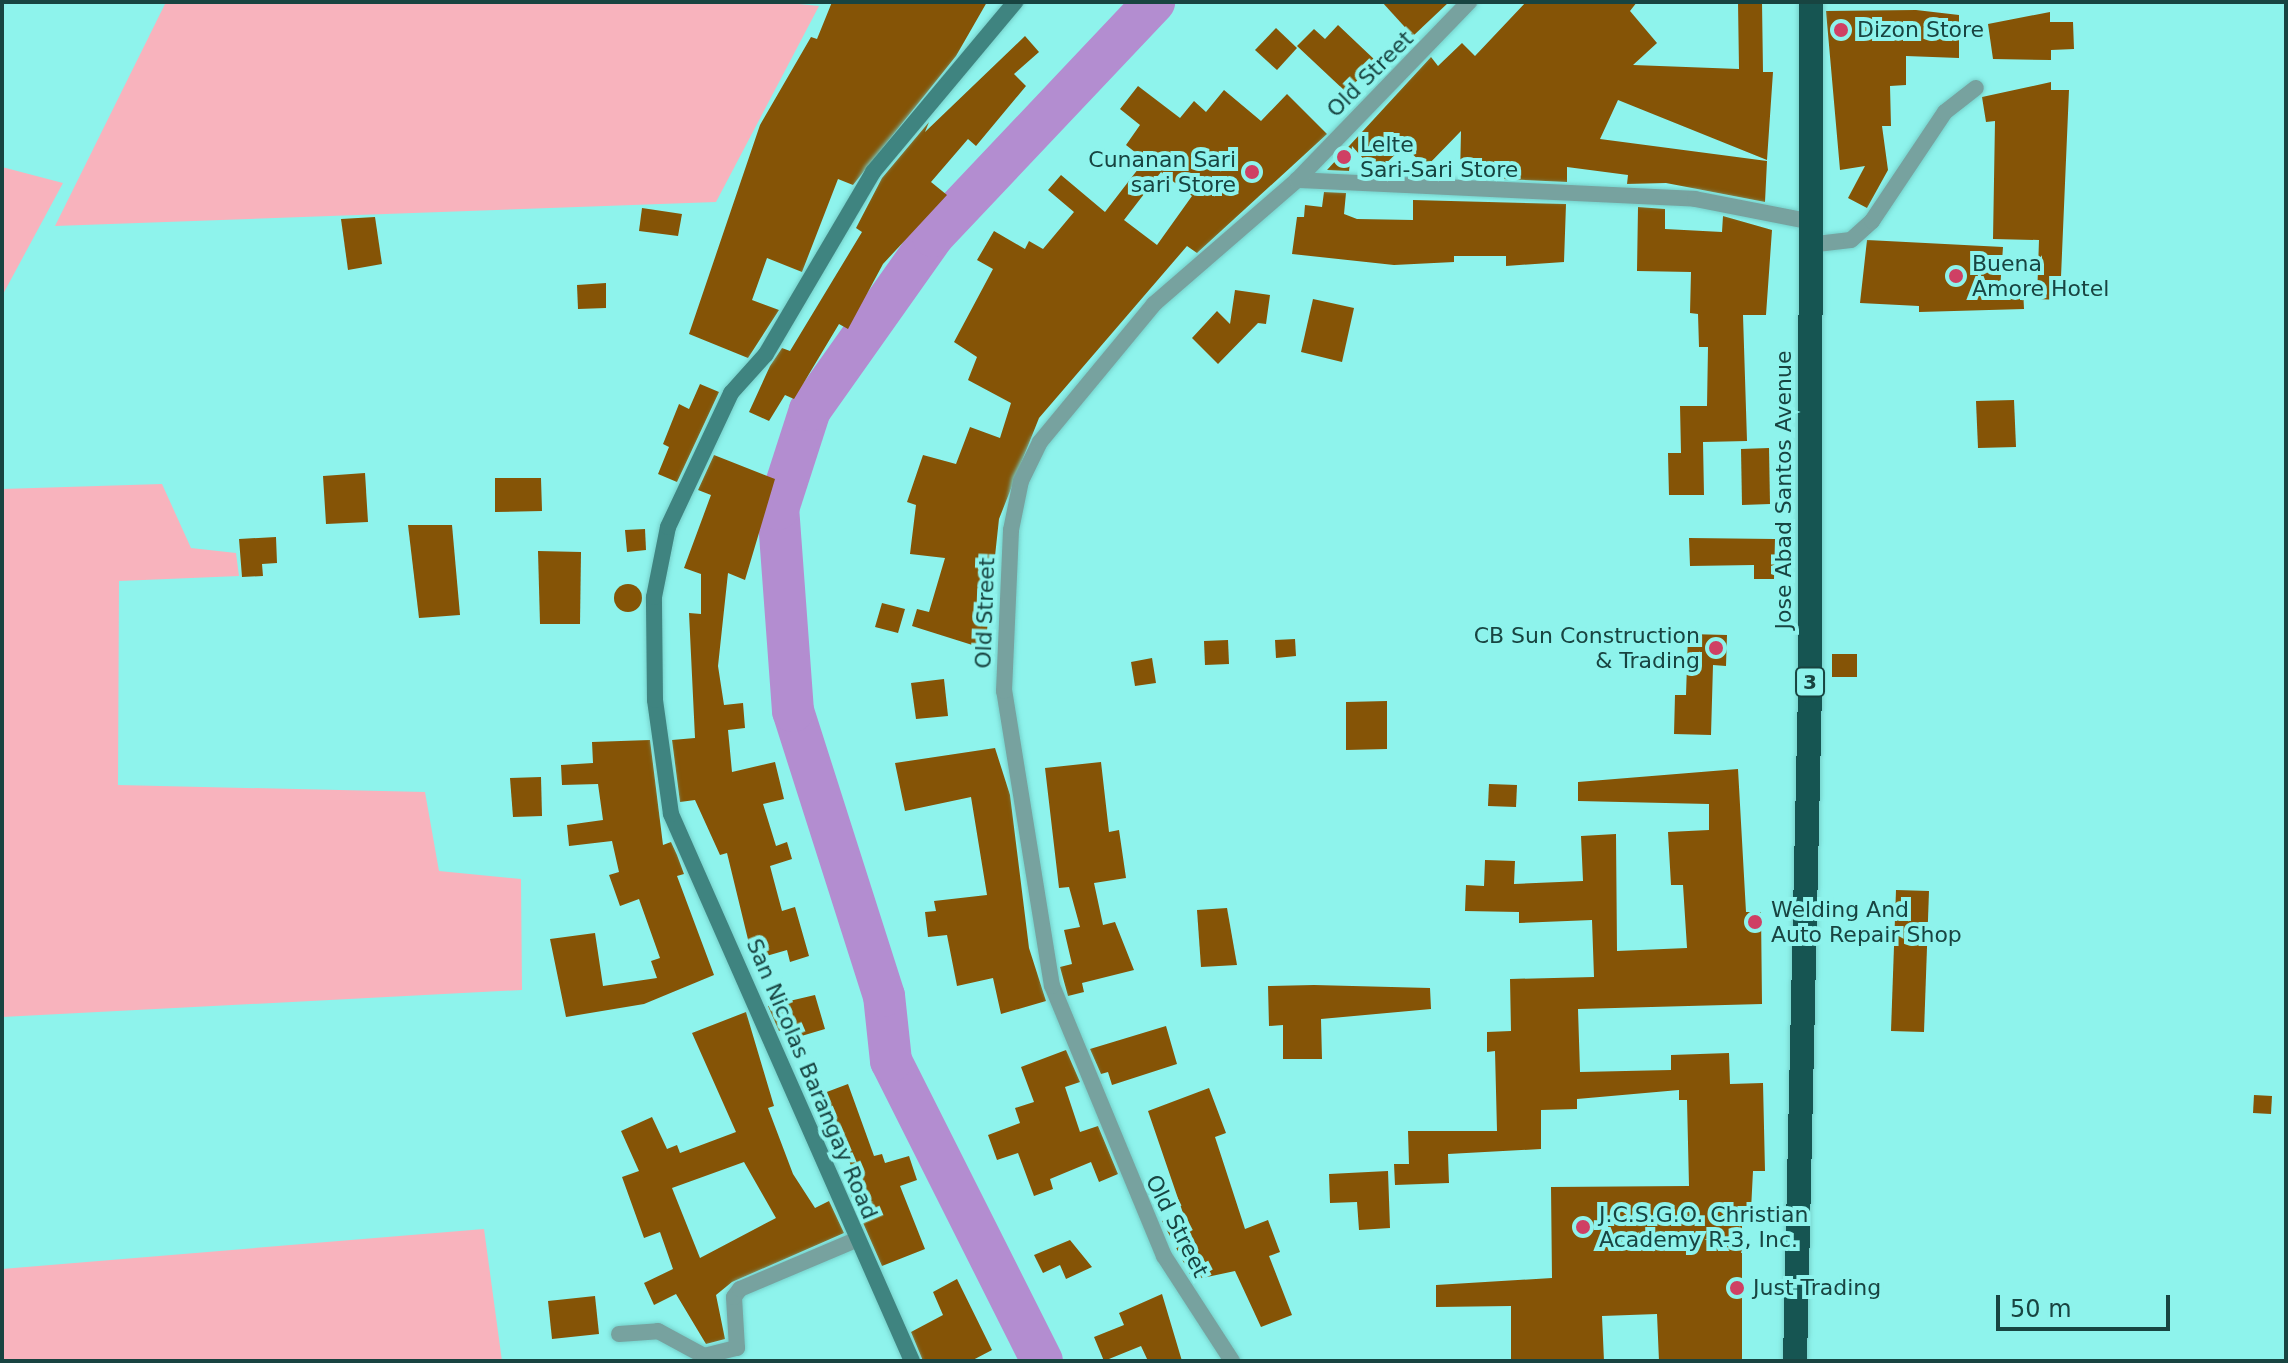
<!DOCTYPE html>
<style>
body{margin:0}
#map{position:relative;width:2288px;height:1363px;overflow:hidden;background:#8ef3ec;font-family:"DejaVu Sans",sans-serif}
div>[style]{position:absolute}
.green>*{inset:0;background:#f8b3bd}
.river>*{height:42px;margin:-21px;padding:0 21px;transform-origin:21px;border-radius:21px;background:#b38dd0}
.building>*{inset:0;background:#855406}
.round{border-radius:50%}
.roads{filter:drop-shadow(0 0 2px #76d0ca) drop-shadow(0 0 2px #76d0ca)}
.street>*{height:16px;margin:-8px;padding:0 8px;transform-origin:8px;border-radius:8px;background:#77a29f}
.secondary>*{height:16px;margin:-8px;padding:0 8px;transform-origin:8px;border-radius:8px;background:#3f8480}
.highway>*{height:24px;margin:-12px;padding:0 12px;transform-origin:12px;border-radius:12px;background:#165552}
.dots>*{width:22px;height:22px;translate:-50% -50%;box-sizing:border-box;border:4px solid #8ef3ec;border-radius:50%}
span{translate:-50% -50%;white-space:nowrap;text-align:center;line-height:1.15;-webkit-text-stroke:8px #8ef3ec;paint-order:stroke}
.shield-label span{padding:2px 6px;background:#8ef3ec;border:2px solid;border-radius:6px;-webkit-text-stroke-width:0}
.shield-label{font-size:20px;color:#184441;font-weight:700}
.poi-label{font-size:22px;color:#184441}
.left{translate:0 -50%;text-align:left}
.right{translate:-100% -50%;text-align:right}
.street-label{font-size:22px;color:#184441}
.frame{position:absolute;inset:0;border:4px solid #184441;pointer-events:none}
.scale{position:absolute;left:1996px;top:1295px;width:174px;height:36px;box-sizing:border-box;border:4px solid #184441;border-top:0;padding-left:10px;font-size:24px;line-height:28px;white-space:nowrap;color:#184441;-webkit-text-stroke:6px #8ef3ec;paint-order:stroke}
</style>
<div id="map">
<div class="green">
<i style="clip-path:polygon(166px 2px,779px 2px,819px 6px,716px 202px,55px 226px)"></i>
<i style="clip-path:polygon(2px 167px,63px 183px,2px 296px)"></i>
<i style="clip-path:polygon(162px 484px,191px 548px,236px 553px,239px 576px,119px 581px,118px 785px,425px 792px,439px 871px,521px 879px,522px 990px,2px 1017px,2px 489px)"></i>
<i style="clip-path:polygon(484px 1229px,502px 1361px,2px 1361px,2px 1269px)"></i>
</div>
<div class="river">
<i style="left:1042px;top:1361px;width:336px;rotate:-116.7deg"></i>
<i style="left:891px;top:1061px;width:65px;rotate:-96.1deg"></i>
<i style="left:884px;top:996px;width:299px;rotate:-107.7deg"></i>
<i style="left:793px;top:711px;width:203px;rotate:-94.2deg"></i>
<i style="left:778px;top:509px;width:104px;rotate:-72.1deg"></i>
<i style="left:810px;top:410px;width:213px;rotate:-54.7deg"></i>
<i style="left:933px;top:236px;width:322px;rotate:-46.6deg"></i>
</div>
<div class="building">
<i style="clip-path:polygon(832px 2px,987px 2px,956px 56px,853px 185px,838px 179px,802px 272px,767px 258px,752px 300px,779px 310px,748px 358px,689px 334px,760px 125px,811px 37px,817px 39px)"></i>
<i style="clip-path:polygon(1382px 2px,1449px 2px,1413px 36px)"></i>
<i style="clip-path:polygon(1526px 2px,1637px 2px,1630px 11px,1657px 43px,1633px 65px,1739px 69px,1738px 2px,1762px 2px,1763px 72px,1773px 72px,1767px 160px,1618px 100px,1600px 139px,1767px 161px,1765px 202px,1666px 183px,1627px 184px,1628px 175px,1567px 167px,1567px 182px,1460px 177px,1461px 131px,1426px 167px,1404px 146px,1376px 173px,1352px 146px,1349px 171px,1327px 170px,1431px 57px,1438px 66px,1462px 43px,1475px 56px)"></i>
<i style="clip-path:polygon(1916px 10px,1959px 15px,1959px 58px,1906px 56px,1906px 85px,1890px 86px,1891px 126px,1882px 126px,1888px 170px,1867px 208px,1848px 198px,1865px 166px,1840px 170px,1826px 11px)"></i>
<i style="clip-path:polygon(2050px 12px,2050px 22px,2073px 22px,2074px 49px,2051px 50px,2051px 60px,1993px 59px,1988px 24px)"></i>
<i style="clip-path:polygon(1338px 25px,1376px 61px,1346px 92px,1297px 46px,1314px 29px,1325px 39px)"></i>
<i style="clip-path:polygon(1276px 28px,1297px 48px,1277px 70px,1255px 50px)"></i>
<i style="clip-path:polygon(1025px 36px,1039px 52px,1014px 74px,1026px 86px,976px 146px,968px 139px,931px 182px,947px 195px,883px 264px,848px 329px,839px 324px,794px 399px,785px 395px,769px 421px,749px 412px,770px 366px,782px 348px,790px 351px,862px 232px,856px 228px,882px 178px,929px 122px,925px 132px)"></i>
<i style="clip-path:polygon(2051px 82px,2051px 90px,2069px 90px,2060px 300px,2037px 299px,2039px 240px,1993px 239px,1995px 121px,1986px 122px,1982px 97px)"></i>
<i style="clip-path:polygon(evenodd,1138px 86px,1180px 118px,1194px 101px,1206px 112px,1224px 90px,1261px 121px,1287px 94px,1327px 134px,1197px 253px,1187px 246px,1039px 418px,999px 519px,985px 649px,912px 626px,917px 609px,929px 612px,945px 558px,910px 554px,916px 505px,907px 502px,923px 455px,956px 464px,970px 427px,1000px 438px,1011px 403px,968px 380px,977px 357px,954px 342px,993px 269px,977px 260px,994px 231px,1025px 249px,1029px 241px,1043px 249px,1074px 212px,1048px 190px,1061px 175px,1105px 212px,1145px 160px,1126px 145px,1140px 125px,1120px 109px,1138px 86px,1161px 172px,1192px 196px,1157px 245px,1124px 220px,1161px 172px)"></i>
<i style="clip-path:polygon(1324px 192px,1346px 193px,1344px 214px,1357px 219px,1413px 220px,1413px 200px,1566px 204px,1564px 262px,1506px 266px,1506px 256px,1454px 256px,1454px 262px,1394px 265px,1292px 254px,1297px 217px,1304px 217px,1305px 205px,1322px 207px)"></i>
<i style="clip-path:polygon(1638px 207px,1665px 209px,1665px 229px,1722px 232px,1723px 216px,1772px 230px,1766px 315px,1743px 315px,1747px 441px,1703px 442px,1704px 495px,1669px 495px,1668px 453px,1681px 453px,1680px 406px,1707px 406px,1708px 347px,1699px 347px,1698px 314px,1690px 313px,1691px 272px,1637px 271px)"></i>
<i style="clip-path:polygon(642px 208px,682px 214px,678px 236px,639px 231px)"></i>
<i style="clip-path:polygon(375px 217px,382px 264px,348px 270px,341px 219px)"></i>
<i style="clip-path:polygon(1867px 240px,2003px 247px,2000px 290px,2023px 289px,2024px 309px,1919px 312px,1919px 306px,1860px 303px)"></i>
<i style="clip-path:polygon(606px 283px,606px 308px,578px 309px,577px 285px)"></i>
<i style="clip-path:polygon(1235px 290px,1270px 295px,1266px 324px,1258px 323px,1218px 364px,1192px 338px,1217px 311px,1230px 324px)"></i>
<i style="clip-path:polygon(1313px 299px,1354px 308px,1342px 362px,1301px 352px)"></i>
<i style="clip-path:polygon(700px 384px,719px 392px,677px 482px,658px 474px,669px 447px,663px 444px,679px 404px,689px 409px)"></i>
<i style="clip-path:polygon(2014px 400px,2016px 447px,1978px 448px,1976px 401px)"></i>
<i style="clip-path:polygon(1769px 448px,1770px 504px,1742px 505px,1741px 449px)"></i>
<i style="clip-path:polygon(714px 455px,775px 479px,745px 580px,728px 573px,718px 666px,724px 705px,743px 703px,745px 728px,728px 730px,732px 772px,775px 762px,784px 799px,763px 804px,776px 846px,787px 842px,792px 859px,770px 866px,782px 911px,795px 907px,809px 956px,790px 962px,787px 950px,753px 960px,727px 853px,720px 855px,695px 800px,680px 802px,672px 740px,695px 738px,689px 613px,701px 614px,701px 574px,684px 568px,711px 495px,698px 490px)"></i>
<i style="clip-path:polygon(365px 473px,368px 522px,326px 524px,323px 476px)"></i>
<i style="clip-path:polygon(495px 478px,541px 478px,542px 511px,495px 512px)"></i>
<i style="clip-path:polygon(408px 525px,452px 525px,460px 615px,419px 618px)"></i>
<i style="clip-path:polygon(645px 529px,646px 550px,627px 552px,625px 530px)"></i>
<i style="clip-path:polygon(276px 537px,277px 563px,262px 564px,263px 576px,242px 577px,239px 539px)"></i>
<i style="clip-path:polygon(1689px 538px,1775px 539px,1774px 579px,1754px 579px,1754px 565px,1690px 566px)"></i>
<i style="clip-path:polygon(538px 551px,581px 552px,580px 624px,540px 624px)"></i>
<i class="round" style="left:614px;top:584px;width:28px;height:28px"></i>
<i style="clip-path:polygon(882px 603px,905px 609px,898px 633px,875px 627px)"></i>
<i style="clip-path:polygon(1688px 634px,1727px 635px,1726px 666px,1713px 665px,1711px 735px,1674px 734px,1675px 695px,1686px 695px)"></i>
<i style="clip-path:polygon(1295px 639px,1296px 656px,1276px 658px,1275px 640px)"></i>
<i style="clip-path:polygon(1228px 640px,1229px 664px,1205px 665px,1204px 641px)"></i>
<i style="clip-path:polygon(1832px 654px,1857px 654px,1857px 677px,1832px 677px)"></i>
<i style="clip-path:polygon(1152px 658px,1156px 683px,1135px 686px,1131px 662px)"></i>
<i style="clip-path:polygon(944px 679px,948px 716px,916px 719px,911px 683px)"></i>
<i style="clip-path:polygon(1387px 701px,1387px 749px,1346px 750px,1346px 702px)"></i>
<i style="clip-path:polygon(650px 740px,663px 845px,671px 842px,677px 855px,684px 874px,677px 876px,714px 975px,644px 1004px,566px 1017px,550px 939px,595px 933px,603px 986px,657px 978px,651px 961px,660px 958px,639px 899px,620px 906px,609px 875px,619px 872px,612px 841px,569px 846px,567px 825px,603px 820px,598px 784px,562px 785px,561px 765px,593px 763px,592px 742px)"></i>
<i style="clip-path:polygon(995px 748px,1010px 795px,1029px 948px,1046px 1001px,1001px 1014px,993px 978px,957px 986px,947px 935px,928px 937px,925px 912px,936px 911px,934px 901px,987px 895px,971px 797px,905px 811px,895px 763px)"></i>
<i style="clip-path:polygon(1101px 762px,1109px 832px,1119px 830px,1126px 878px,1094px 883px,1103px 925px,1115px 922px,1134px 970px,1082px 983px,1084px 992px,1068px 996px,1060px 967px,1072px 964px,1064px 930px,1080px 927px,1069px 887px,1059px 888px,1045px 768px)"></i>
<i style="clip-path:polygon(1738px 769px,1746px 912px,1761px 912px,1762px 1004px,1578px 1009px,1580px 1072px,1671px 1070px,1671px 1055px,1729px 1053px,1730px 1084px,1763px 1083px,1765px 1171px,1753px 1171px,1751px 1210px,1742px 1210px,1742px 1361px,1659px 1361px,1657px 1314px,1602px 1316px,1604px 1361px,1511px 1361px,1511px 1306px,1436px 1307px,1436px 1285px,1552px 1278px,1551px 1187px,1689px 1186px,1687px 1100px,1679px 1100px,1679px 1090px,1577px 1099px,1577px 1109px,1541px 1110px,1541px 1149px,1448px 1154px,1449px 1183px,1395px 1185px,1394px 1164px,1409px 1164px,1408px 1131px,1497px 1131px,1495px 1051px,1487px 1052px,1487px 1032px,1511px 1031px,1510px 979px,1594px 977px,1592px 920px,1519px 923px,1519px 912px,1465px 911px,1466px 885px,1484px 886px,1485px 860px,1515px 861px,1514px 884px,1583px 881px,1581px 836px,1616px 834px,1617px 951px,1687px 948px,1683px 885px,1671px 885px,1668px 832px,1709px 830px,1709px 804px,1578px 801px,1578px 782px)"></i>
<i style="clip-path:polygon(541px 777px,542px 816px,513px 817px,510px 778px)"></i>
<i style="clip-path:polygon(1489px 784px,1517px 785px,1516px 807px,1488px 806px)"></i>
<i style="clip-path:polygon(1896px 890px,1929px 891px,1924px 1032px,1891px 1031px)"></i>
<i style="clip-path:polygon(1227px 908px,1237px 965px,1201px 967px,1197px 910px)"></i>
<i style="clip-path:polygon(1314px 985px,1430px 988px,1431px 1009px,1321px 1019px,1322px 1059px,1283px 1059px,1283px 1025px,1269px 1026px,1268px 986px)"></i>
<i style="clip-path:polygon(815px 995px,825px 1029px,798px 1037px,795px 1026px,779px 1031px,768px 1006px)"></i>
<i style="clip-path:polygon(evenodd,746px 1012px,774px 1106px,768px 1108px,793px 1174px,815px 1208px,829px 1201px,844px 1233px,732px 1282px,716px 1295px,725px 1339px,706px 1344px,676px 1294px,654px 1305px,644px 1283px,673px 1269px,660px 1232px,644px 1238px,622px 1177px,639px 1171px,621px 1131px,652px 1117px,667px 1149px,677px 1145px,680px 1153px,736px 1132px,692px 1033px,746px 1012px,744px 1162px,776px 1218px,700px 1258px,672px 1188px,744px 1162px)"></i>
<i style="clip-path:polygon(1166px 1026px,1177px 1064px,1112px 1085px,1108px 1072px,1101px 1074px,1090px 1049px)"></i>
<i style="clip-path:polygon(1066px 1050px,1080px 1082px,1065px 1087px,1080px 1132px,1098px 1126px,1118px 1174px,1099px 1182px,1091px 1162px,1050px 1179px,1053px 1189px,1034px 1196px,1018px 1153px,997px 1160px,988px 1135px,1020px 1123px,1015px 1108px,1034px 1102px,1021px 1067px)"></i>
<i style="clip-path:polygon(848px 1084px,874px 1156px,882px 1154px,885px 1163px,909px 1156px,917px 1180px,900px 1186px,925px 1249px,882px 1266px,846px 1184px,856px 1181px,844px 1145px,838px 1147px,830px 1126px,835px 1124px,824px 1093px)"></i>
<i style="clip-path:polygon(1209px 1088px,1226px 1133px,1215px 1137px,1245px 1229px,1268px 1220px,1280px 1252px,1269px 1256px,1292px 1315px,1261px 1327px,1235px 1271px,1193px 1280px,1162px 1221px,1183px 1213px,1148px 1111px)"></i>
<i style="clip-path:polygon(2254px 1095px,2272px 1096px,2271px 1114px,2253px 1113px)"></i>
<i style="clip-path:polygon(1388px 1171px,1390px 1228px,1359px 1230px,1357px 1202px,1330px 1203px,1329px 1174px)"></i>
<i style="clip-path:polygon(1070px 1240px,1092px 1267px,1066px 1279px,1060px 1265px,1043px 1273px,1034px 1255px)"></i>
<i style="clip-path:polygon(957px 1279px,992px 1350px,971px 1361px,923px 1361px,911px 1332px,943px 1315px,933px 1292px)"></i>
<i style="clip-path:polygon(1162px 1294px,1182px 1361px,1148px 1361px,1141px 1346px,1104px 1361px,1094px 1337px,1124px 1325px,1119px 1313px)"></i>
<i style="clip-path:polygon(595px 1296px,599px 1334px,552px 1339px,548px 1301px)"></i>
</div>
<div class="roads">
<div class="street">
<i style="left:1297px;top:180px;width:398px;rotate:2.7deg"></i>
<i style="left:1695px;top:199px;width:114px;rotate:11.1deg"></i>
<i style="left:1808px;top:245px;width:43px;rotate:-6.6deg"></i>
<i style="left:1851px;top:240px;width:28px;rotate:-42deg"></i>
<i style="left:1872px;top:221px;width:131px;rotate:-56.2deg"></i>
<i style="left:1945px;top:112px;width:39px;rotate:-38deg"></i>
<i style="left:619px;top:1334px;width:39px;rotate:-4deg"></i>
<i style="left:658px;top:1331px;width:52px;rotate:28.5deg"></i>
<i style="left:704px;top:1356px;width:34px;rotate:-14deg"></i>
<i style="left:737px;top:1348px;width:51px;rotate:-93.4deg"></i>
<i style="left:734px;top:1297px;width:10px;rotate:-53deg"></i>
<i style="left:740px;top:1289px;width:126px;rotate:-22.9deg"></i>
<i style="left:1232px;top:1361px;width:125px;rotate:-122.9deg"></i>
<i style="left:1164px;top:1256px;width:292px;rotate:-112.5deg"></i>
<i style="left:1052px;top:986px;width:299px;rotate:-99.2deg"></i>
<i style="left:1004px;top:691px;width:161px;rotate:-87.5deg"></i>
<i style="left:1011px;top:530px;width:50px;rotate:-78.5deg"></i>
<i style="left:1021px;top:481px;width:43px;rotate:-64deg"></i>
<i style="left:1040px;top:442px;width:179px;rotate:-50.4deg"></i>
<i style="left:1154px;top:304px;width:189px;rotate:-40.9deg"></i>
<i style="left:1297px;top:180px;width:248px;rotate:-46deg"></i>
</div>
<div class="secondary">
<i style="left:912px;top:1361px;width:598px;rotate:-113.78deg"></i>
<i style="left:671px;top:814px;width:115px;rotate:-98deg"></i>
<i style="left:655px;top:700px;width:103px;rotate:-90.6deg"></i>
<i style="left:654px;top:597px;width:71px;rotate:-78.7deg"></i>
<i style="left:668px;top:527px;width:148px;rotate:-64.8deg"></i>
<i style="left:731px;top:393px;width:52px;rotate:-48.1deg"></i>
<i style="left:766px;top:354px;width:211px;rotate:-59.5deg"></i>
<i style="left:873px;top:172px;width:222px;rotate:-50.1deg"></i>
</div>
<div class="highway">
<i style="left:1795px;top:1361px;width:670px;rotate:-88.72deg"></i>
<i style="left:1810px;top:691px;width:689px;rotate:-89.92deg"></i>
</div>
</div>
<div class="dots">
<i style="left:1841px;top:30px;background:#cf4064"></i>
<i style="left:1344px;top:157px;background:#cf4064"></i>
<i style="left:1252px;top:172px;background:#cf4064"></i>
<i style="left:1956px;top:276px;background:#cf4064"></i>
<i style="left:1716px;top:648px;background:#cf4064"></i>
<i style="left:1755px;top:922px;background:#cf4064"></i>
<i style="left:1583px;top:1227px;background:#cf4064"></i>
<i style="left:1737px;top:1288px;background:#cf4064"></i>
</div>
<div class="shield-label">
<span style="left:1810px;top:682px">3</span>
</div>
<div class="poi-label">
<span class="left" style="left:1857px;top:30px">Dizon Store</span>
<span class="left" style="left:1360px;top:157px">Lelte<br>Sari-Sari Store</span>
<span class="right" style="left:1236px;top:172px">Cunanan Sari<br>sari Store</span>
<span class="left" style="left:1972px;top:276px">Buena<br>Amore Hotel</span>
<span class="right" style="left:1700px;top:648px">CB Sun Construction<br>&amp; Trading</span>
<span class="left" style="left:1771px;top:922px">Welding And<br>Auto Repair Shop</span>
<span class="left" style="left:1599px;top:1227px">J.C.S.G.O. Christian<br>Academy R-3, Inc.</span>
<span class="left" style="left:1753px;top:1288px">Just Trading</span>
</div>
<div class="street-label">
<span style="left:1370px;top:74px;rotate:-45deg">Old Street</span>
<span style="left:1784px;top:490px;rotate:-90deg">Jose Abad Santos Avenue</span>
<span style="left:985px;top:613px;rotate:-88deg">Old Street</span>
<span style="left:812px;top:1079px;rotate:67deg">San Nicolas Barangay Road</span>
<span style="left:1177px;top:1226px;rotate:63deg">Old Street</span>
</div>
<div class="frame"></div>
<div class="scale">50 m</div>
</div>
